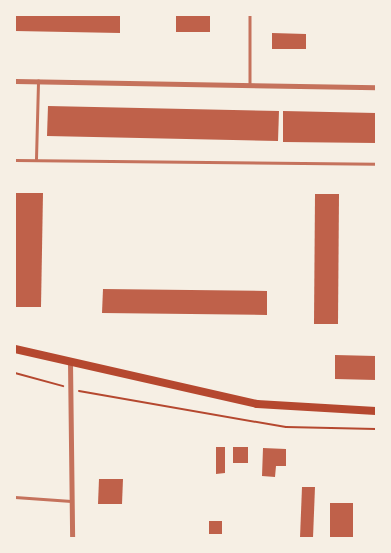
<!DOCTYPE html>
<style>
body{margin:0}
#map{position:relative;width:391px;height:553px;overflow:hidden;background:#f6efe4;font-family:"IBM Plex Sans",sans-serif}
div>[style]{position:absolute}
.building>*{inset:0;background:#bf614a}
.path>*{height:2px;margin:-1px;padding:0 1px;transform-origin:1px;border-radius:1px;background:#b5482f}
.service>*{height:2.5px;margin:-1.25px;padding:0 1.25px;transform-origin:1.25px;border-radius:1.25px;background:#c5725c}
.minor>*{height:5px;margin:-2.5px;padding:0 2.5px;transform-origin:2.5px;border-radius:2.5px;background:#c5725c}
.secondary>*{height:8px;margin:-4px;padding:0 4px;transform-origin:4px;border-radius:4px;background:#b5482f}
span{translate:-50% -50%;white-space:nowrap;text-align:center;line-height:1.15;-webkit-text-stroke:5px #f6efe4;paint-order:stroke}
.frame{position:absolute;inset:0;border:16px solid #f6efe4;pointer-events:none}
</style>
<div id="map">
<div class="building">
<i style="clip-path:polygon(15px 15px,120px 15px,120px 33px,15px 31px)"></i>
<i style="clip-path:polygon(176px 15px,210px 15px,210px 32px,176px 32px)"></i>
<i style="clip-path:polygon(272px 33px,306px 34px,306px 49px,272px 49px)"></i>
<i style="clip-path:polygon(48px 106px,279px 111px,278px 141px,47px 136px)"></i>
<i style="clip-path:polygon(283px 111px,376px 113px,376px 143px,283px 142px)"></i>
<i style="clip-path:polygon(16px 193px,43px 193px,41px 307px,15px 307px)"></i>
<i style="clip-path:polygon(315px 194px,339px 194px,338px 324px,314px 324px)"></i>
<i style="clip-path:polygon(103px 289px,267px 291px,267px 315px,102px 313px)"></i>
<i style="clip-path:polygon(335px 355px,376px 356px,376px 380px,335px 379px)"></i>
<i style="clip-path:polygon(216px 447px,225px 447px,225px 473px,216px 474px)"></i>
<i style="clip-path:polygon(233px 447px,248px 447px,248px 463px,233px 463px)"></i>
<i style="clip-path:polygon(263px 448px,286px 449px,286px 466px,276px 466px,275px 477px,262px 476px)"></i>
<i style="clip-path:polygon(99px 479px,123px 479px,122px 504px,98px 504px)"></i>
<i style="clip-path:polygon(302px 487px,315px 487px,313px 538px,300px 538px)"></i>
<i style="clip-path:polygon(330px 503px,353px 503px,353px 538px,330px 538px)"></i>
<i style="clip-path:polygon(209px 521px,222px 521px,222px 534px,209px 534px)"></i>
</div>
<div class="path">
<i style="left:15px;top:373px;width:50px;rotate:15.2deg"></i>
<i style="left:79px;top:391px;width:210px;rotate:9.9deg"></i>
<i style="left:286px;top:427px;width:90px;rotate:1.3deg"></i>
</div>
<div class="service">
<i style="left:250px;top:15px;width:69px;rotate:90deg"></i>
<i style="left:36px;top:159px;width:78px;rotate:-88.5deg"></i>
<i style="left:15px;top:160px;width:361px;rotate:0.6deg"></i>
<i style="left:15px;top:497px;width:56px;rotate:4.1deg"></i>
</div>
<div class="minor">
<i style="left:15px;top:81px;width:361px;rotate:1deg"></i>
<i style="left:70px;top:362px;width:176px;rotate:89.3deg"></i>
</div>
<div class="secondary">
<i style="left:15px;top:349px;width:248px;rotate:12.8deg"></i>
<i style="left:257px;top:404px;width:119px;rotate:3.4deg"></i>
</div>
<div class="frame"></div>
</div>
